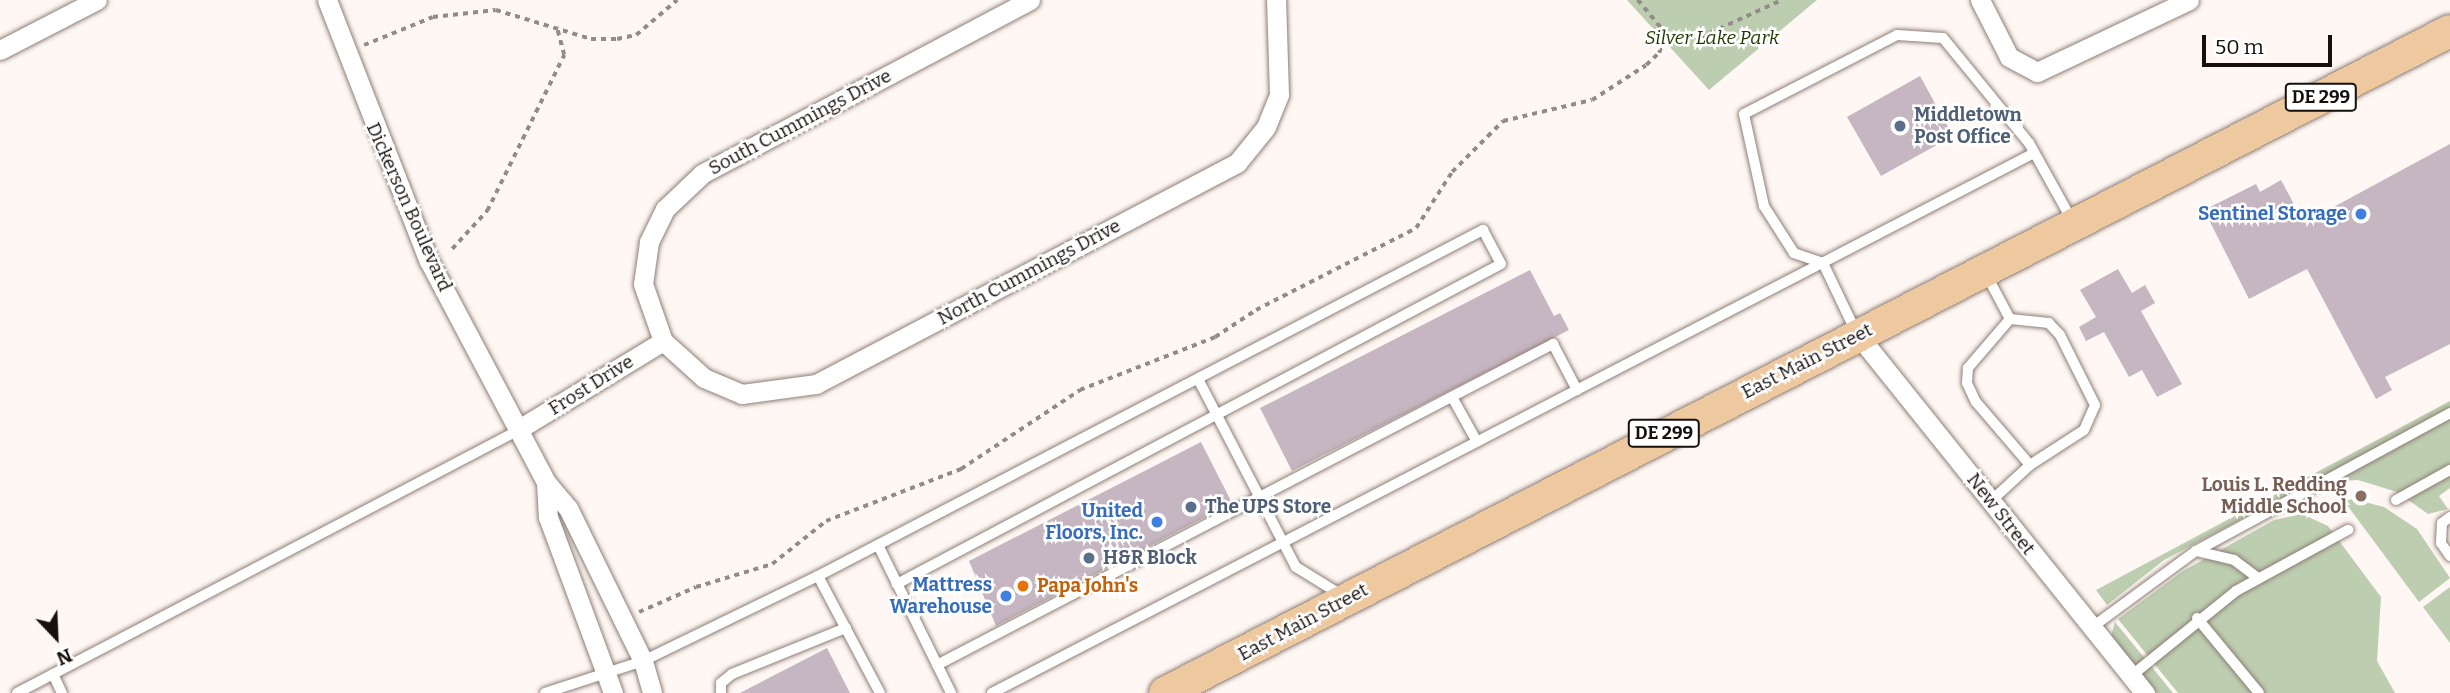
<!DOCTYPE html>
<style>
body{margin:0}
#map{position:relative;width:2450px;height:693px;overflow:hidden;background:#fef7f3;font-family:Bitter,serif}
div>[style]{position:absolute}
.green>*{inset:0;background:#bdceb0}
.building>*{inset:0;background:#c5b6c1}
.path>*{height:3.5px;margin-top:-1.75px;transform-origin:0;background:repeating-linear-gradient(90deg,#928c88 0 5px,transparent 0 10px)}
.roads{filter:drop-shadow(0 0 2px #8e7e75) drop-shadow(0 0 2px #8e7e75)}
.lane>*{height:10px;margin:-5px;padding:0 5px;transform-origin:5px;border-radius:5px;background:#fff}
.street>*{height:19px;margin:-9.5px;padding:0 9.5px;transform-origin:9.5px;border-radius:9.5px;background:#fff}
.primary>*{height:32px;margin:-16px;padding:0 16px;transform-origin:16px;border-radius:16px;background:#eec89e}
.dots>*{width:19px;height:19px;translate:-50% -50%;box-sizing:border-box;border:4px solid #fff;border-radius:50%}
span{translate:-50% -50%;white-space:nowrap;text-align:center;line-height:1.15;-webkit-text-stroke:5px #fff;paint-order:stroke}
.shield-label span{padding:2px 5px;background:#fff;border:2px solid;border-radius:5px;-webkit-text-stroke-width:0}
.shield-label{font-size:18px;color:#16100d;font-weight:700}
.park-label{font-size:19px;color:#1f3700;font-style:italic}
.service-label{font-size:19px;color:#4e5e75;font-weight:700}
.left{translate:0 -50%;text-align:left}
.street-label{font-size:19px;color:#16100d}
.shop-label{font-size:19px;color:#366cbe;font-weight:700}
.right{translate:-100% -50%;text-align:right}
.education-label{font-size:19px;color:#785e54;font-weight:700}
.food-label{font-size:19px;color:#c56008;font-weight:700}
.north{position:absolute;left:21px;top:602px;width:70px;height:70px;-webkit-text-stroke:5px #fff;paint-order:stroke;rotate:157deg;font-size:19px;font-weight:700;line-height:28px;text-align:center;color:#16100d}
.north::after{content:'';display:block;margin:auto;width:24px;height:32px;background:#16100d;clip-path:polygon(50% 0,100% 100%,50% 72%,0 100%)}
.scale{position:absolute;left:2202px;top:35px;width:130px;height:32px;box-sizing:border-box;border:4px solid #16100d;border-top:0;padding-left:9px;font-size:21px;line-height:24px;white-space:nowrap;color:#16100d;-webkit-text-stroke:5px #fff;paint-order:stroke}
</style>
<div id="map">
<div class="green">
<i style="clip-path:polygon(1627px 0,1817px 0,1709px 90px)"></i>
<i style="clip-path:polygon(2450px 401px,2450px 488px,2439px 496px,2448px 509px,2428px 514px,2397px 492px,2358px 480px,2310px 483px,2164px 560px,2107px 605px,2096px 590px)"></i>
<i style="clip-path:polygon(2353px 499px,2384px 507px,2417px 529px,2450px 578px,2419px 602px,2344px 501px)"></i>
<i style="clip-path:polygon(2302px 514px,2328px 526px,2381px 597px,2377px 661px,2395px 693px,2178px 693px,2118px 619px,2183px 571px,2274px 520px)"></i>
<i style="clip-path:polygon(2450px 587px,2450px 643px,2423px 607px)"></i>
<i style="clip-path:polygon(2115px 622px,2173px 693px,2157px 693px,2111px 636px)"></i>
</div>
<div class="building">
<i style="clip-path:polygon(1920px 76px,1953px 136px,1881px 176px,1847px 117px)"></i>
<i style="clip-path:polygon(2450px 144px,2450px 344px,2385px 377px,2392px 390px,2376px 399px,2307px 269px,2249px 299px,2204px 210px,2256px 184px,2260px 192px,2281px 180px,2304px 223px)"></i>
<i style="clip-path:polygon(2118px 269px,2132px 293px,2145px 285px,2155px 303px,2141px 311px,2182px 384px,2157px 397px,2142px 370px,2129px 377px,2104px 332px,2086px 341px,2079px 327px,2096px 317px,2080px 290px)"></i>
<i style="clip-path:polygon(1530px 270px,1554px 316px,1560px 313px,1569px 330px,1292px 471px,1260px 408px)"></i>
<i style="clip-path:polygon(1201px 442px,1232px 503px,996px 626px,969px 561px)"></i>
<i style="clip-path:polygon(827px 648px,850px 693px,740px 693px)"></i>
</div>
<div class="path">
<i style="left:1638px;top:0;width:47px;rotate:50.2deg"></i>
<i style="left:1668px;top:36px;width:33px;rotate:2deg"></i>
<i style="left:1701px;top:37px;width:89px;rotate:-24.6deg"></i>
<i style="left:364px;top:45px;width:74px;rotate:-22.1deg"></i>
<i style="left:433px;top:17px;width:63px;rotate:-6.3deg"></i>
<i style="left:496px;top:10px;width:99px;rotate:17deg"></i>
<i style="left:591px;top:39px;width:26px"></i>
<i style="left:617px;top:39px;width:19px;rotate:-12deg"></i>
<i style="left:636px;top:35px;width:54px;rotate:-40.5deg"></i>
<i style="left:452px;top:249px;width:52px;rotate:-47.4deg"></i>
<i style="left:487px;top:211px;width:174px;rotate:-63.7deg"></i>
<i style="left:564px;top:55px;width:27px;rotate:-105deg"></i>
<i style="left:639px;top:612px;width:62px;rotate:-23.7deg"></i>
<i style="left:696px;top:587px;width:79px;rotate:-16.8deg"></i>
<i style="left:772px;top:564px;width:69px;rotate:-38.5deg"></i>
<i style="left:826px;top:521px;width:145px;rotate:-21.1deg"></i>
<i style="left:961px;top:469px;width:143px;rotate:-33.6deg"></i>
<i style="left:1080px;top:390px;width:145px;rotate:-21.4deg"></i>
<i style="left:1215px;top:337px;width:49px;rotate:-33.4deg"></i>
<i style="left:1256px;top:310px;width:180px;rotate:-27.1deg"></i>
<i style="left:1416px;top:228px;width:67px;rotate:-57.3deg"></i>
<i style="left:1452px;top:172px;width:72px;rotate:-45deg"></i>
<i style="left:1503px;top:121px;width:91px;rotate:-13.3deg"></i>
<i style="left:1592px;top:100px;width:64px;rotate:-32.9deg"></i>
<i style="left:1646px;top:65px;width:18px;rotate:-43deg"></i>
<i style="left:1659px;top:53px;width:20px;rotate:-72deg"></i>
</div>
<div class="roads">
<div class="lane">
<i style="left:1986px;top:274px;width:51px;rotate:61.9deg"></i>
<i style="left:1856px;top:332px;width:76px;rotate:-115.6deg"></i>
<i style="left:1823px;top:263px;width:31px;rotate:-161deg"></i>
<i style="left:1794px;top:253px;width:56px;rotate:-122.6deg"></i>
<i style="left:1764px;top:206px;width:94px;rotate:-102.3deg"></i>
<i style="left:1744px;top:114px;width:172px;rotate:-27.3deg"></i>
<i style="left:1897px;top:35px;width:46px;rotate:3.7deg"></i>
<i style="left:1943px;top:38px;width:136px;rotate:50.7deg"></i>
<i style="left:2029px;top:143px;width:90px;rotate:60.9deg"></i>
<i style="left:1198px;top:379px;width:212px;rotate:62.5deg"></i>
<i style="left:1296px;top:567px;width:55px;rotate:31.7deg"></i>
<i style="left:1452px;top:397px;width:51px;rotate:60.9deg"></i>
<i style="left:2396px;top:500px;width:62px;rotate:-29.1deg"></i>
<i style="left:1991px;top:501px;width:53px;rotate:-42.7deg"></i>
<i style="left:2030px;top:465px;width:64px;rotate:-32.9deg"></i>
<i style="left:2084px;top:430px;width:27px;rotate:-66deg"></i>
<i style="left:2095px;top:405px;width:78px;rotate:-116.6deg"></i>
<i style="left:2060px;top:335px;width:16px;rotate:-133deg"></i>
<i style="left:2049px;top:323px;width:39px;rotate:-174deg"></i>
<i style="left:2010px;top:319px;width:65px;rotate:130.6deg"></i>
<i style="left:1968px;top:368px;width:15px;rotate:94deg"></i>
<i style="left:1967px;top:383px;width:21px;rotate:65deg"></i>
<i style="left:1976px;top:402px;width:83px;rotate:49.4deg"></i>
<i style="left:2450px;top:517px;width:10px;rotate:143deg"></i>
<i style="left:2442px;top:523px;width:20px;rotate:93deg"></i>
<i style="left:2441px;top:543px;width:16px;rotate:55deg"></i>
<i style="left:878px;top:545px;width:165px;rotate:63.7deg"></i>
<i style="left:2196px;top:551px;width:39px;rotate:13deg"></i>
<i style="left:2234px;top:560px;width:30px;rotate:37deg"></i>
<i style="left:818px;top:576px;width:132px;rotate:62.1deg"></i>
<i style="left:2197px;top:618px;width:97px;rotate:50.4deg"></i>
<i style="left:2091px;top:628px;width:130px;rotate:-36.3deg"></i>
<i style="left:2196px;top:551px;width:289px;rotate:-28.5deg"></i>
<i style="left:937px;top:665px;width:695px;rotate:-27.52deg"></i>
<i style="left:1553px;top:344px;width:52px;rotate:62.4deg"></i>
<i style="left:53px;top:674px;width:21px;rotate:65deg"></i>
<i style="left:2131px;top:676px;width:135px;rotate:-39deg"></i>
<i style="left:2236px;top:591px;width:128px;rotate:-28.6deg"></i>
<i style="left:17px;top:693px;width:567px;rotate:-27.65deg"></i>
<i style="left:545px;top:693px;width:103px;rotate:-18.1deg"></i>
<i style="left:643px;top:661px;width:195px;rotate:-25.9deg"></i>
<i style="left:818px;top:576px;width:750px;rotate:-27.49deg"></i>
<i style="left:1483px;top:230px;width:38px;rotate:62deg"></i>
<i style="left:1501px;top:264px;width:684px;rotate:152.09deg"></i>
<i style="left:721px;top:693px;width:10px;rotate:-90deg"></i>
<i style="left:721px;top:683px;width:14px;rotate:-39deg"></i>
<i style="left:732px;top:674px;width:123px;rotate:-22deg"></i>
<i style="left:992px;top:693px;width:1174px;rotate:-27.39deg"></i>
</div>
<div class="street">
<i style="left:327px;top:0;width:280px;rotate:68.7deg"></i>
<i style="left:429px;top:261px;width:250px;rotate:62.1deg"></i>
<i style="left:546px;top:482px;width:34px;rotate:50deg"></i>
<i style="left:568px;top:508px;width:170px;rotate:63.9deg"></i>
<i style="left:643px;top:661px;width:33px;rotate:74deg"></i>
<i style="left:1030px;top:0;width:371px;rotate:152.1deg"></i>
<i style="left:702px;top:174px;width:51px;rotate:136.6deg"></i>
<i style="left:665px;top:209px;width:37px;rotate:116deg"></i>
<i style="left:649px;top:242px;width:42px;rotate:98.1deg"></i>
<i style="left:643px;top:284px;width:60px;rotate:70.7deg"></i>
<i style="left:663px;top:341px;width:55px;rotate:42.1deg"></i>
<i style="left:704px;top:378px;width:41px;rotate:22.8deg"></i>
<i style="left:742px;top:394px;width:75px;rotate:-7.7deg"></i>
<i style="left:816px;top:384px;width:475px;rotate:-27.7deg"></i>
<i style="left:1237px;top:163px;width:46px;rotate:-51.1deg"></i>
<i style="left:1266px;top:127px;width:35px;rotate:-68deg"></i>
<i style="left:1279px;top:94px;width:94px;rotate:-91.8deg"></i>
<i style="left:1980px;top:0;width:64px;rotate:63deg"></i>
<i style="left:2009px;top:57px;width:32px;rotate:28deg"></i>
<i style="left:2037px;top:72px;width:168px;rotate:-25.3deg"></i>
<i style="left:0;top:50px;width:109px;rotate:-27.3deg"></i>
<i style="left:1858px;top:335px;width:459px;rotate:51.3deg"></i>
<i style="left:519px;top:429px;width:169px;rotate:-31.4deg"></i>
<i style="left:546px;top:482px;width:35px;rotate:87deg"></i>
<i style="left:548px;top:517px;width:188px;rotate:69.7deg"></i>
</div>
<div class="primary">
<i style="left:1165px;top:693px;width:1445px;rotate:-27.26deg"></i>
</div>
</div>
<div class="dots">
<i style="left:1900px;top:126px;background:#5c6f8a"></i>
<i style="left:2361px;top:214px;background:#3f7fe0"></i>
<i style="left:2361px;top:496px;background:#8d6e63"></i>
<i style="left:1191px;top:507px;background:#5c6f8a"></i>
<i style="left:1157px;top:522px;background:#3f7fe0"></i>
<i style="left:1089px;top:558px;background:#5c6f8a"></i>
<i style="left:1023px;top:586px;background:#e8710a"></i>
<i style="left:1006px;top:596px;background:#3f7fe0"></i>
</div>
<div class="shield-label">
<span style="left:2321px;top:97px">DE 299</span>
<span style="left:1664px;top:433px">DE 299</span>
</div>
<div class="park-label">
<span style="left:1712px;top:38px">Silver Lake Park</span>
</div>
<div class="service-label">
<span class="left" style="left:1914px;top:126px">Middletown<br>Post Office</span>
<span class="left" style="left:1205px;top:507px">The UPS Store</span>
<span class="left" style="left:1103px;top:558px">H&amp;R Block</span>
</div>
<div class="street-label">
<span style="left:800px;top:122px;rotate:-28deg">South Cummings Drive</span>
<span style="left:409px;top:207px;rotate:66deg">Dickerson Boulevard</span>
<span style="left:1029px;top:272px;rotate:-28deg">North Cummings Drive</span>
<span style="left:1807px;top:361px;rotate:-27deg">East Main Street</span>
<span style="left:591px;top:385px;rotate:-32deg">Frost Drive</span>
<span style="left:2001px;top:514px;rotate:52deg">New Street</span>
<span style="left:1303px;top:622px;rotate:-28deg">East Main Street</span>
</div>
<div class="shop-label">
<span class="right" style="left:2347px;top:214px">Sentinel Storage</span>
<span class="right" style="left:1143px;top:522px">United<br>Floors, Inc.</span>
<span class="right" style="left:992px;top:596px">Mattress<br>Warehouse</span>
</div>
<div class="education-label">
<span class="right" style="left:2347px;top:496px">Louis L. Redding<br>Middle School</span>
</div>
<div class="food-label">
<span class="left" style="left:1037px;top:586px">Papa John's</span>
</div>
<div class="north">N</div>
<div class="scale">50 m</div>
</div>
